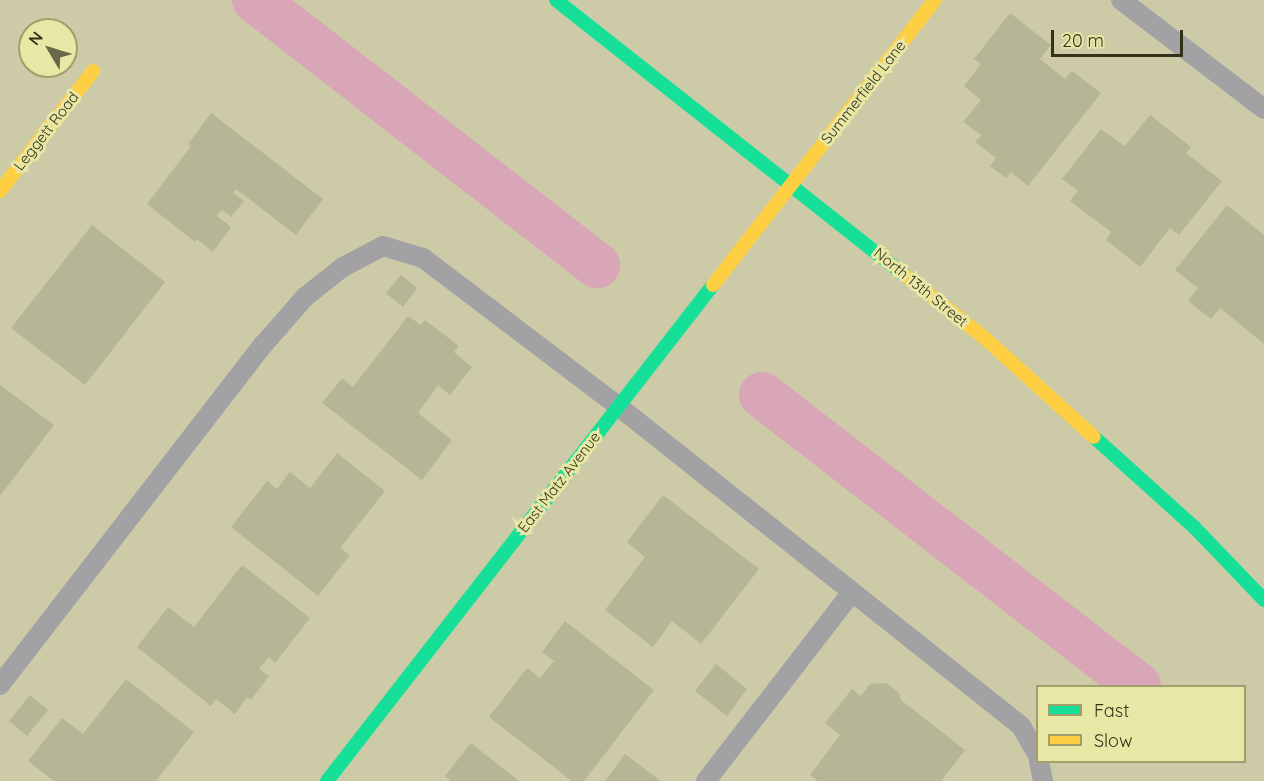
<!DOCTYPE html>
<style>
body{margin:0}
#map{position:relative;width:1264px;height:781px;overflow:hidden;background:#cdcba7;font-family:Quicksand,sans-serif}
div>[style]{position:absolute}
.canal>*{height:46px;margin:-23px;padding:0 23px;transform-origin:23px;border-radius:23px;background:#d8a6b6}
.building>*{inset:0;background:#b6b596}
.lane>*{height:20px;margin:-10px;padding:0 10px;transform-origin:10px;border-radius:10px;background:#a2a2a4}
.fast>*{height:14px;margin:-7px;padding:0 7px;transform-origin:7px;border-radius:7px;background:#16e098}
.slow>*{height:14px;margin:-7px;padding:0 7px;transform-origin:7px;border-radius:7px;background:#ffcf43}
span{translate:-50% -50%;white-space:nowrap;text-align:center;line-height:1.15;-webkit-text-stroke:6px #e9e7a5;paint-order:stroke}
.street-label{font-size:15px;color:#333218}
.legend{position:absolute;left:1036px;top:685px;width:210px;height:78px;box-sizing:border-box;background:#e9e7a5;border:2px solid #a09f6d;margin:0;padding:8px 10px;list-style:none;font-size:18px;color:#333218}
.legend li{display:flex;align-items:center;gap:12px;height:30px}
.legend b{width:30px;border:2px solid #a09f6d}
.north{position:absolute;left:18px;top:18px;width:60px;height:60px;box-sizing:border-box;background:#e9e7a5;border:2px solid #a09f6d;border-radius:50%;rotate:308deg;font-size:16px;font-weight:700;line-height:24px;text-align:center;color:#333218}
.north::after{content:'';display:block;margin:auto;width:21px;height:27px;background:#69684a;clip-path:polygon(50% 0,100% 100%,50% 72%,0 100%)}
.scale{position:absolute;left:1051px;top:30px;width:132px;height:27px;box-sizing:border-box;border:3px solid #333218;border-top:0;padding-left:8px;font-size:18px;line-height:21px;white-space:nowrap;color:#333218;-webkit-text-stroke:4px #e9e7a5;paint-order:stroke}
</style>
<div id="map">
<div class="canal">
<i style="left:255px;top:0;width:433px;rotate:37.8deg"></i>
<i style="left:762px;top:395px;width:475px;rotate:37.7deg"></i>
</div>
<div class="building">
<i style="clip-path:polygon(1010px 13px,1051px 45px,1040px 59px,1065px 79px,1072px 71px,1101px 93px,1028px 186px,1011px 172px,1006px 178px,990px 166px,996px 158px,975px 142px,981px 135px,963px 122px,981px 100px,964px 86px,981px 64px,974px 59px)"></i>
<i style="clip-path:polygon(211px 113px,323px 199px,296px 235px,236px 189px,233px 193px,244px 201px,231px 217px,222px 210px,217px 216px,231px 227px,213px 252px,197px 239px,195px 242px,147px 204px,191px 146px,188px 144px)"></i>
<i style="clip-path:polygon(1150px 115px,1191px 147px,1186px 153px,1222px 181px,1179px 235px,1170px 228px,1140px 267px,1106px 240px,1111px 232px,1070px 201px,1078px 191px,1062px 179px,1101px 129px,1125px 146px)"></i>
<i style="clip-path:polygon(1227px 205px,1264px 235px,1264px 344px,1220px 308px,1211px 319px,1188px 301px,1198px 288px,1175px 270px)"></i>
<i style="clip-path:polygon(92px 225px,165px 282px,85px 385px,11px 328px)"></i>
<i style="clip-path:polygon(401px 275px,417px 288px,403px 307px,386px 293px)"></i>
<i style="clip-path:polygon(408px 316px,421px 325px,425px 320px,459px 346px,454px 352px,472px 367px,450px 395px,438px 385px,418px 413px,452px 440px,422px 480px,322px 403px,342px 378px,353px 387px)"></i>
<i style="clip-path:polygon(0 385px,54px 425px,0 496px)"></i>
<i style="clip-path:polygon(337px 453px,385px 491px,340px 548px,350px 555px,318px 596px,231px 527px,267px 481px,277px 489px,290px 472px,310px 488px)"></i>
<i style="clip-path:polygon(663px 495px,759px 569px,701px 644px,672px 621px,653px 647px,605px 610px,645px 557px,627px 542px)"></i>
<i style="clip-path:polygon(242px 565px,310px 618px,275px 663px,269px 657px,259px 669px,269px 676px,251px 700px,247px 697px,235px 714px,216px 699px,211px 706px,137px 647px,168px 607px,194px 627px)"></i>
<i style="clip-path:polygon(565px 621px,654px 690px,584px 781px,572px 781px,489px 717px,527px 668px,540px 678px,554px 661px,542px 652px)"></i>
<i style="clip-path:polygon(716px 664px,747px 689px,727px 716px,695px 691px)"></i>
<i style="clip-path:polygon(126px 679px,194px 732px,156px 781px,54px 781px,28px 761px,62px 718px,83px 734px)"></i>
<i style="clip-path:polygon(887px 683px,899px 693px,901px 700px,965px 750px,941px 781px,818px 781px,810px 775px,840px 735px,825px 723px,852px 689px,861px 696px,870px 684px)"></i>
<i style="clip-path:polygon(30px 695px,48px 710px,27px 736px,9px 721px)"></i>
<i style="clip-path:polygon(471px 743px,519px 781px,451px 781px,445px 776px)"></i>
<i style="clip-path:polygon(625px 754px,661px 781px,605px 781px)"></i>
</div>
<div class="lane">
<i style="left:1121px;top:0;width:180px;rotate:37.3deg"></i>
<i style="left:0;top:685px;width:431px;rotate:-52.3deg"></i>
<i style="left:264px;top:344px;width:62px;rotate:-48.9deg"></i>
<i style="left:305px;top:297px;width:48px;rotate:-38.3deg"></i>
<i style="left:343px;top:267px;width:45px;rotate:-27.7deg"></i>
<i style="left:383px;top:246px;width:42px;rotate:16.7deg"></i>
<i style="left:423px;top:258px;width:245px;rotate:37.2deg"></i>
<i style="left:618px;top:406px;width:515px;rotate:38.45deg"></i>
<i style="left:1021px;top:726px;width:34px;rotate:60deg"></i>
<i style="left:1039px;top:762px;width:19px;rotate:78deg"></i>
<i style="left:706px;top:781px;width:239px;rotate:-52.3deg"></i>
</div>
<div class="fast">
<i style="left:556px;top:0;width:447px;rotate:38.3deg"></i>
<i style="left:1094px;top:437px;width:136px;rotate:42deg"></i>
<i style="left:1195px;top:528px;width:100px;rotate:46.2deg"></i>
<i style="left:327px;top:781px;width:628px;rotate:-52.11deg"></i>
</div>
<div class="slow">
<i style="left:0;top:191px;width:152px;rotate:-52.2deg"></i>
<i style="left:907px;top:277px;width:102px;rotate:38.2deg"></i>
<i style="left:987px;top:340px;width:144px;rotate:42.2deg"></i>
<i style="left:713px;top:285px;width:361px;rotate:-52.1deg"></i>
</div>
<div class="street-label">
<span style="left:863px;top:92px;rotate:-52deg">Summerfield Lane</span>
<span style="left:46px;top:131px;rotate:-52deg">Leggett Road</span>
<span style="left:921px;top:287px;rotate:39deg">North 13th Street</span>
<span style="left:559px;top:482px;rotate:-52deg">East Matz Avenue</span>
</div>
<ul class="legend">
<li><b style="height:8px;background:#16e098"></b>Fast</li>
<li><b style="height:8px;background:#ffcf43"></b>Slow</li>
</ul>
<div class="north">N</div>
<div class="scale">20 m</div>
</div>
